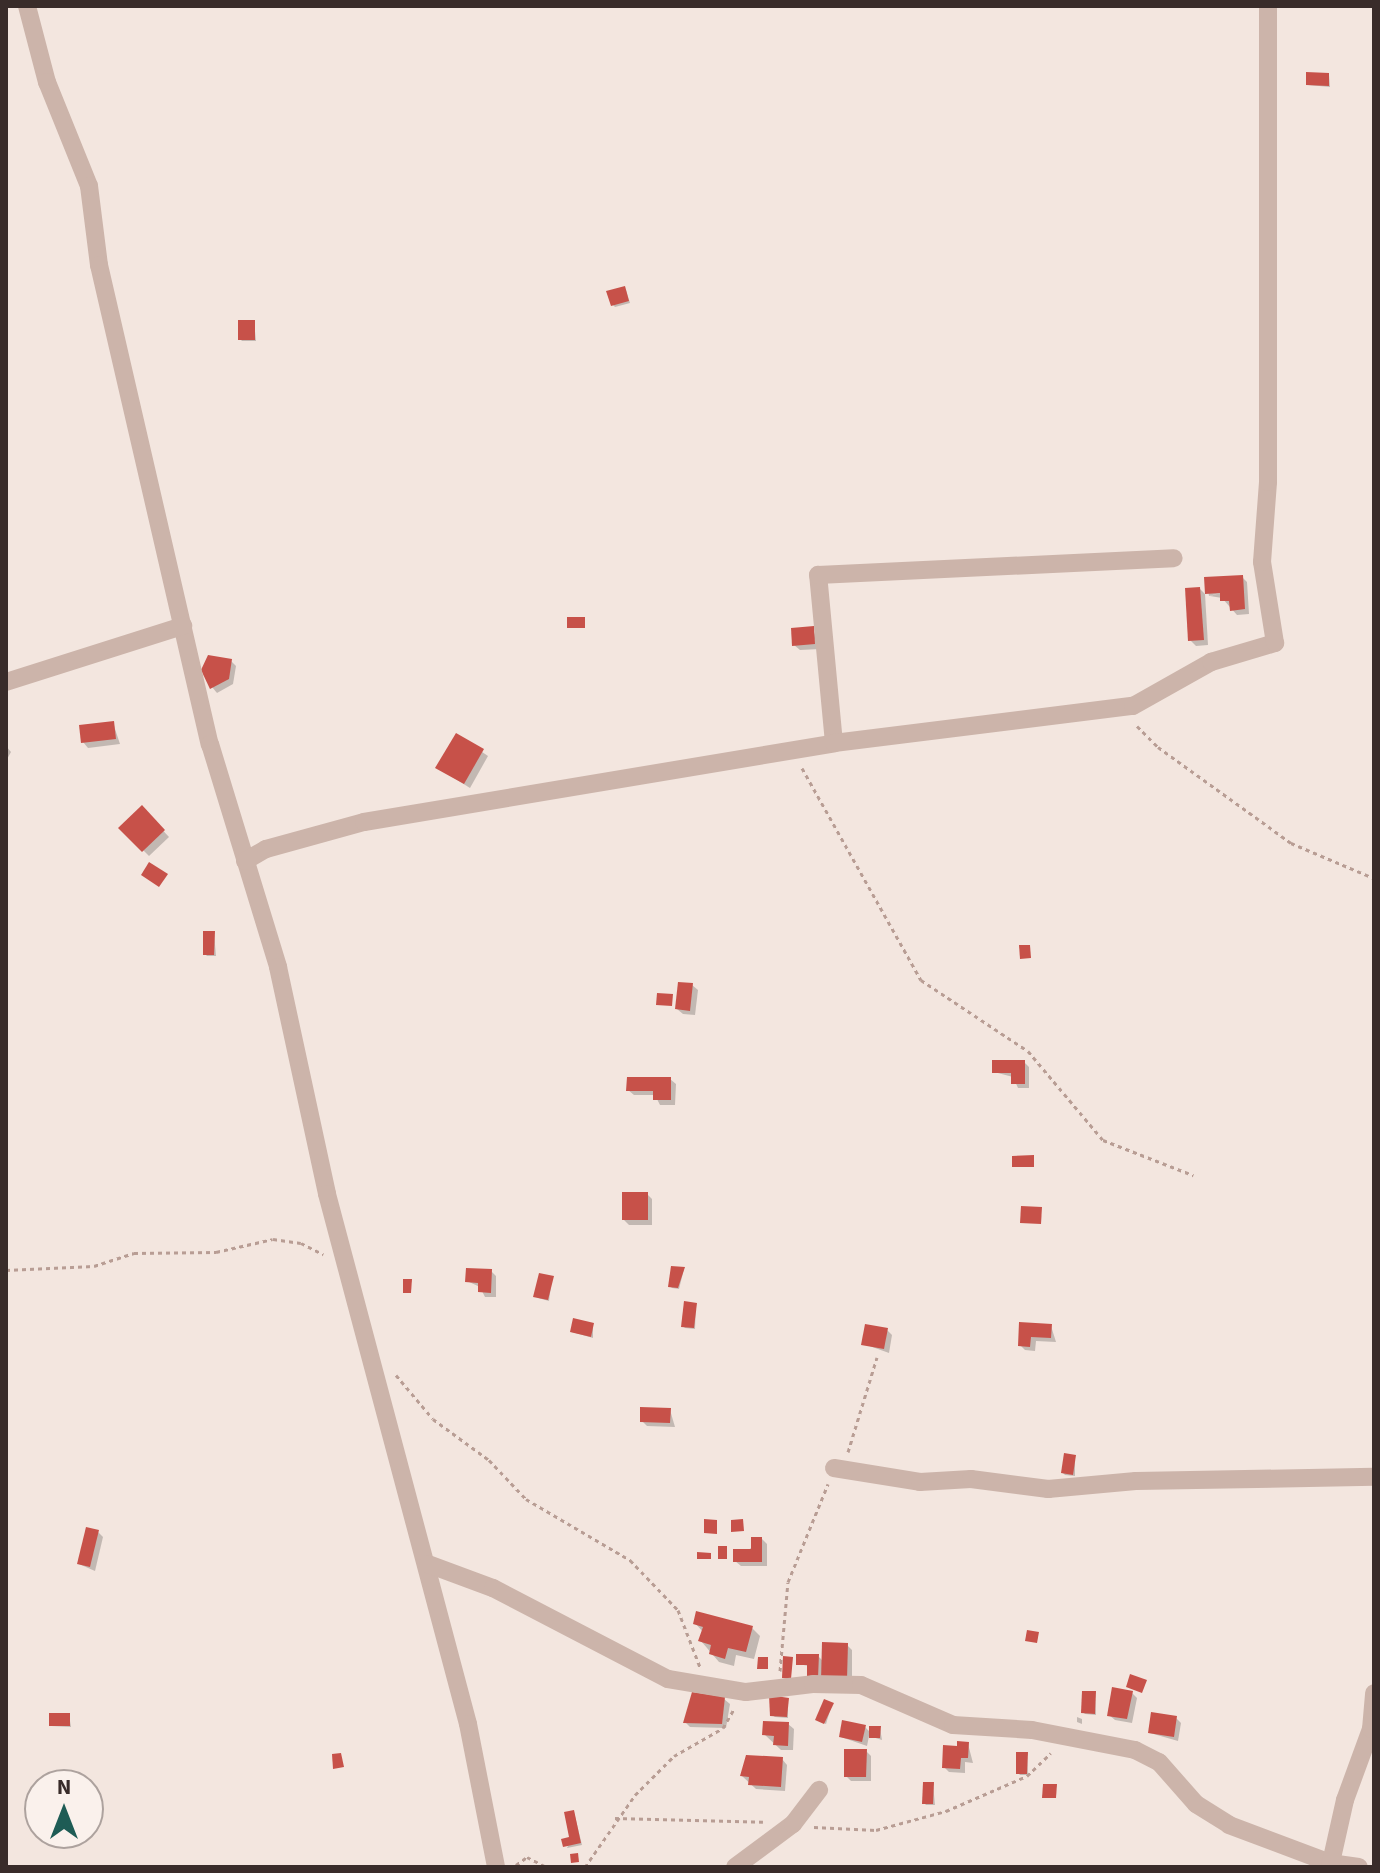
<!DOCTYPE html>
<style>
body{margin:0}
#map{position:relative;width:1380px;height:1873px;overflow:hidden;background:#f3e6df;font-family:"Source Sans 3",sans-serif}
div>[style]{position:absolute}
.shadow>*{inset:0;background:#0003}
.building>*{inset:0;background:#c75149}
.path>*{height:3px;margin-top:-1.5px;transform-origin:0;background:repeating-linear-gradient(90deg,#b89d94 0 4px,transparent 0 8px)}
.minor>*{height:18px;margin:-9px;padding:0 9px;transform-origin:9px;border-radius:9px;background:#ccb4aa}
span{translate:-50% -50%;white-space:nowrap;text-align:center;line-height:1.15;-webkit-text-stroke:8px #faf1ec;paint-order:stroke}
.frame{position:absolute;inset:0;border:8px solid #392c2a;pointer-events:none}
.north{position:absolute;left:24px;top:1769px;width:80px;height:80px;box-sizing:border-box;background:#faf1ec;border:2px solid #ada29e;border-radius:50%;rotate:0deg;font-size:22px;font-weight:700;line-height:32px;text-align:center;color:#392c2a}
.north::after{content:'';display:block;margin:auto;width:28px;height:36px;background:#1e5c55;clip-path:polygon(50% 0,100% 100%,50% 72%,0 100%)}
</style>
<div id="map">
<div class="shadow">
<i style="clip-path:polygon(1329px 75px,1330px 87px,1308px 85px)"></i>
<i style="clip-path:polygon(626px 290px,630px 303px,615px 307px,613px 305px)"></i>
<i style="clip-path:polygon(254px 322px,256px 341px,242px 341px,240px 339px)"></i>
<i style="clip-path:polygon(1242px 577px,1247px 582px,1249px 614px,1237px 615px,1222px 598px,1210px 596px,1230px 590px,1209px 596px,1206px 579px)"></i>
<i style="clip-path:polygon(1200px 589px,1205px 594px,1208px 645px,1196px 646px,1190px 640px)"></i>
<i style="clip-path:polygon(813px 629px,820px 649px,800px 650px,794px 645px)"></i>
<i style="clip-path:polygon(231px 661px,236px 666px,233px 684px,217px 693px,212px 687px)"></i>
<i style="clip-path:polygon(113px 723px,120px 744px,88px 748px,83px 742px)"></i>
<i style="clip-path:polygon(457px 735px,488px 756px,470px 788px,438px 768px)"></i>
<i style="clip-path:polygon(6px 746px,11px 752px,6px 761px)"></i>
<i style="clip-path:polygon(142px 808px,169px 837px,149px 856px,121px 828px)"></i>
<i style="clip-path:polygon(214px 933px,216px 956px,207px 956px,205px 954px)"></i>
<i style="clip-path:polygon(692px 985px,698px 990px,695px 1015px,683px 1014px,677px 1009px)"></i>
<i style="clip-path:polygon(1024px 1062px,1029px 1067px,1029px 1088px,1018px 1088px,1013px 1077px,994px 1072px)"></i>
<i style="clip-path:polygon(670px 1079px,676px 1084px,675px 1105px,660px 1105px,655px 1095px,634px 1095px,628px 1090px)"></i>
<i style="clip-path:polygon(647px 1194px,652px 1199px,652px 1225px,629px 1225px,624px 1220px)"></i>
<i style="clip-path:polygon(684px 1269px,679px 1289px,672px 1288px,670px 1286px)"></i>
<i style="clip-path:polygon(491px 1271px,496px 1276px,496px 1297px,485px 1297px,480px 1287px,467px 1281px)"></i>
<i style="clip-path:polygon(552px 1278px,549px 1301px,538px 1298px,535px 1296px)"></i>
<i style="clip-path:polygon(696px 1304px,695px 1329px,685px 1328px,683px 1326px)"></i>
<i style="clip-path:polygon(1021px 1324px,1051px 1326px,1056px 1342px,1036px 1341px,1035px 1351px,1025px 1350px,1020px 1345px)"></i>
<i style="clip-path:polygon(593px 1325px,593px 1338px,572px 1332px)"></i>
<i style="clip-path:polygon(887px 1330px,892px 1335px,889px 1353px,864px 1344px)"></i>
<i style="clip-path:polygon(670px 1410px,675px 1427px,647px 1426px,642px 1421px)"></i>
<i style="clip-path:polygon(1075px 1457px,1075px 1476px,1065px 1475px,1063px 1473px)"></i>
<i style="clip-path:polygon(98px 1532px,103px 1537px,95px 1571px,79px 1564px)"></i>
<i style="clip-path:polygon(762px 1539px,767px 1544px,767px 1566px,741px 1566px,735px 1561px)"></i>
<i style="clip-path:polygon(695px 1623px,752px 1628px,760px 1636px,754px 1659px,736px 1655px,734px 1666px,719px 1662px,701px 1641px,703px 1632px)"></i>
<i style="clip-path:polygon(847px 1645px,852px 1650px,852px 1684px,811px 1679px,809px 1666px,798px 1664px,818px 1656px,824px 1662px)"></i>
<i style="clip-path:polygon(1095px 1693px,1096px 1715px,1085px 1714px,1083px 1712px)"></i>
<i style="clip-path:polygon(1132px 1693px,1137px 1698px,1132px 1723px,1115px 1720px,1109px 1715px)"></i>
<i style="clip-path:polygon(724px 1699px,730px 1704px,726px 1728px,690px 1727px,685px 1722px)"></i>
<i style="clip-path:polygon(788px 1699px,788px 1718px,775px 1717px,772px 1715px)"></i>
<i style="clip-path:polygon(832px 1704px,826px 1724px,819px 1721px)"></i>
<i style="clip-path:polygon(69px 1715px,71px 1727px,51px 1726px)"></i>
<i style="clip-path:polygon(1077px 1717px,1082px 1719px,1082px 1724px,1077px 1722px)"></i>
<i style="clip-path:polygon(1176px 1718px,1181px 1723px,1178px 1741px,1150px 1733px)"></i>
<i style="clip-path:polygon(788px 1724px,794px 1729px,793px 1750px,781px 1750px,764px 1734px)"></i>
<i style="clip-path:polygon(865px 1727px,871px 1733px,880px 1728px,882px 1740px,869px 1736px,867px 1746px,841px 1737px)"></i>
<i style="clip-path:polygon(968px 1744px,973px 1763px,965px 1762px,965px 1773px,949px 1772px,944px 1767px)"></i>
<i style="clip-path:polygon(866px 1751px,871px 1756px,871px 1781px,851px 1781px,846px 1776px)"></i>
<i style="clip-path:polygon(1027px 1754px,1028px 1775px,1020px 1775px,1018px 1773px)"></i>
<i style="clip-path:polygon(782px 1759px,787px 1765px,785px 1791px,756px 1789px,742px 1776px)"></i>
<i style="clip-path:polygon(933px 1784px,935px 1805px,926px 1805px,924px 1803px)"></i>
<i style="clip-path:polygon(574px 1812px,582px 1845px,567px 1848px,571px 1839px)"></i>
</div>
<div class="building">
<i style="clip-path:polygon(1306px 72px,1329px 73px,1329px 86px,1306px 85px)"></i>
<i style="clip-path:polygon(625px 286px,629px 301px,611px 306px,606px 291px)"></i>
<i style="clip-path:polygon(238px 320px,255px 320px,255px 340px,238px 340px)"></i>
<i style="clip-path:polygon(1243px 575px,1245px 609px,1230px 611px,1229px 601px,1220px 601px,1220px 593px,1205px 594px,1204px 577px)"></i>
<i style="clip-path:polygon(1200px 587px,1204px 640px,1188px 641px,1185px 588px)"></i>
<i style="clip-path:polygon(567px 617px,585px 617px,585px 628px,567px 628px)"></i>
<i style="clip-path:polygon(814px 626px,815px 644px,792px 646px,791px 628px)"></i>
<i style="clip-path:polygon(208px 655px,232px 659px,229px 679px,210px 689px,201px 670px)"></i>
<i style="clip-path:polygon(114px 721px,116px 739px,81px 743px,79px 725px)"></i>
<i style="clip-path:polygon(456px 733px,484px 749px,464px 784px,435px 768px)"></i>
<i style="clip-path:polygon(142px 805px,165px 830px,142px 852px,118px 828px)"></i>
<i style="clip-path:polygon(149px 862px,168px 874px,159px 887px,141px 875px)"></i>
<i style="clip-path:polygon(203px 931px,215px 931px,214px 955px,203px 955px)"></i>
<i style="clip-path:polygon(1019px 945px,1030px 945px,1031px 958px,1020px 959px)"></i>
<i style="clip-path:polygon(678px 982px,693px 983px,690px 1011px,675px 1009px)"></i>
<i style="clip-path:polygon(657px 993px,673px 994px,672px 1006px,656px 1005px)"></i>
<i style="clip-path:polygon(992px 1060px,1025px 1060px,1025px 1084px,1011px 1084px,1011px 1073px,992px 1073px)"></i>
<i style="clip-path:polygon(627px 1077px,671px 1077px,671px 1100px,653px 1100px,653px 1091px,626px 1091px)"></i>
<i style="clip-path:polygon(1034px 1155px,1034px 1167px,1012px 1167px,1012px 1156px)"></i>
<i style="clip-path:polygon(622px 1192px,648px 1192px,648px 1220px,622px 1220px)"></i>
<i style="clip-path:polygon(1021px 1206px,1042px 1207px,1041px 1224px,1020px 1223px)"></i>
<i style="clip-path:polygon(671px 1266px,685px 1267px,678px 1288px,668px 1287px)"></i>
<i style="clip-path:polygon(466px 1268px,492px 1269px,491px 1293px,478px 1292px,478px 1283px,465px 1282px)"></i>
<i style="clip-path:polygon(539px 1273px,554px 1276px,548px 1300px,533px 1297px)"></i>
<i style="clip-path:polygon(403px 1279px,412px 1279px,411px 1293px,403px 1293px)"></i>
<i style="clip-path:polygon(684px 1301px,697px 1303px,694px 1328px,681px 1327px)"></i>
<i style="clip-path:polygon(573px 1318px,594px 1323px,591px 1337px,570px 1332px)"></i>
<i style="clip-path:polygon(1019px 1322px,1052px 1324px,1051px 1338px,1031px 1337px,1030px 1347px,1018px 1346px)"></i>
<i style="clip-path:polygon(865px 1324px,888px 1328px,884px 1349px,861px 1345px)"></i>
<i style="clip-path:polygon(640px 1407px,671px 1408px,670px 1423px,640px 1422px)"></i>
<i style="clip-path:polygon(1064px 1453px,1076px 1455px,1073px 1475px,1061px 1473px)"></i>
<i style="clip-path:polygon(704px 1519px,717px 1520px,717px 1534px,704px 1533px)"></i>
<i style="clip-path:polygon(743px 1519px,744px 1531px,731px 1532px,731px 1520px)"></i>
<i style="clip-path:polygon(86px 1527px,99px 1530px,90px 1567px,77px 1564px)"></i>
<i style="clip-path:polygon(751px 1537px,762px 1537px,762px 1562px,733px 1562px,733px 1549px,751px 1549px)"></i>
<i style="clip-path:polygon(718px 1546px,727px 1546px,727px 1559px,718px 1559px)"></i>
<i style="clip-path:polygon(697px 1552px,711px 1553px,711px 1559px,697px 1559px)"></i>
<i style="clip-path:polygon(696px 1611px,753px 1626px,746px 1652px,728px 1648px,725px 1659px,709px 1654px,711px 1645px,698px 1641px,703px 1627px,693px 1624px)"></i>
<i style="clip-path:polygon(1027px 1630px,1039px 1632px,1037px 1643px,1025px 1641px)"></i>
<i style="clip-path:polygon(822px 1642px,848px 1643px,847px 1679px,821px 1681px)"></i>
<i style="clip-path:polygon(796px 1654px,819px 1654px,818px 1678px,807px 1678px,807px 1665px,796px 1665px)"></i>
<i style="clip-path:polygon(783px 1656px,793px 1657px,791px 1679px,782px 1678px)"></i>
<i style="clip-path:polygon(758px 1657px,768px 1657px,768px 1669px,757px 1669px)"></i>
<i style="clip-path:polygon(1130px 1674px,1147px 1680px,1142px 1693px,1126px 1687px)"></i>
<i style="clip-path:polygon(1112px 1687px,1133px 1691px,1127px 1719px,1107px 1716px)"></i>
<i style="clip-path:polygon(1082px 1691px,1096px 1691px,1095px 1714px,1081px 1713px)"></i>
<i style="clip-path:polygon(692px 1692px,725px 1697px,722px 1724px,683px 1723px)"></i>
<i style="clip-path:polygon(769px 1695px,789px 1698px,787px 1717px,770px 1716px)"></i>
<i style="clip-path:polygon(824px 1699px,834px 1703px,824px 1724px,815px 1720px)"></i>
<i style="clip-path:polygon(1151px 1712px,1177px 1716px,1174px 1737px,1148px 1733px)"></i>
<i style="clip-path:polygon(49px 1713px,70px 1713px,70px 1726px,49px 1726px)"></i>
<i style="clip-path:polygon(842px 1720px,866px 1725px,862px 1742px,839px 1737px)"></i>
<i style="clip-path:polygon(763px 1721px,789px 1722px,788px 1746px,773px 1745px,774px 1736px,762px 1735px)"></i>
<i style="clip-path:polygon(869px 1726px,881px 1726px,880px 1738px,869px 1738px)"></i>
<i style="clip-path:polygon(957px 1741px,969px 1742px,968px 1758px,961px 1758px,960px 1769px,942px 1768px,943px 1745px,957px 1746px)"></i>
<i style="clip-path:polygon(844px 1749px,867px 1749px,866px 1777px,844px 1777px)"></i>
<i style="clip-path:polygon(1016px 1752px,1028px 1752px,1027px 1774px,1016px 1774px)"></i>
<i style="clip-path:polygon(341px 1753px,344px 1767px,333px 1769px,332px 1754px)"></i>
<i style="clip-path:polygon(746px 1755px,783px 1757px,781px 1787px,748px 1785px,749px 1777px,740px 1776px)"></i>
<i style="clip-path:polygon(923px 1782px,934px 1782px,933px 1804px,922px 1804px)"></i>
<i style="clip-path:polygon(1043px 1784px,1057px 1784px,1056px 1798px,1042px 1798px)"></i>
<i style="clip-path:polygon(574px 1810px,581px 1843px,563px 1847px,561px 1839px,569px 1837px,564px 1812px)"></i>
<i style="clip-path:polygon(578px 1853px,579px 1862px,571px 1863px,570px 1854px)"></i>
</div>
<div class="path">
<i style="left:1137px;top:726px;width:30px;rotate:45deg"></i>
<i style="left:1158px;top:747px;width:164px;rotate:35.8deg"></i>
<i style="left:1291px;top:843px;width:90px;rotate:22.9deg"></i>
<i style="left:802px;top:768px;width:243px;rotate:60.7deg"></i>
<i style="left:921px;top:980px;width:128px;rotate:33.6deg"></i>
<i style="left:1028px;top:1051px;width:116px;rotate:49.9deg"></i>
<i style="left:1103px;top:1140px;width:97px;rotate:21.3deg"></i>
<i style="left:6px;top:1270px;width:88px;rotate:-2.6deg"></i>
<i style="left:94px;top:1266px;width:42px;rotate:-18deg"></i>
<i style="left:134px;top:1253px;width:82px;rotate:-0.7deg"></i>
<i style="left:216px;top:1252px;width:58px;rotate:-12.8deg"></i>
<i style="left:273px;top:1239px;width:28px;rotate:8deg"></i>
<i style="left:301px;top:1243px;width:25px;rotate:27deg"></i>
<i style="left:396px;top:1375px;width:57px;rotate:49.9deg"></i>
<i style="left:433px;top:1419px;width:69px;rotate:36.2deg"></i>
<i style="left:489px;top:1460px;width:54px;rotate:46.5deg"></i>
<i style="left:526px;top:1499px;width:121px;rotate:30.4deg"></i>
<i style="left:630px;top:1560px;width:69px;rotate:46.2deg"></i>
<i style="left:678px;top:1610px;width:61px;rotate:68.9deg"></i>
<i style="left:848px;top:1452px;width:99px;rotate:-73deg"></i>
<i style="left:780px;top:1671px;width:89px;rotate:-84.9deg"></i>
<i style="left:788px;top:1582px;width:106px;rotate:-67.8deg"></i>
<i style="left:615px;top:1818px;width:148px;rotate:1.5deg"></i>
<i style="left:814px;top:1827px;width:62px;rotate:2.8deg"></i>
<i style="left:876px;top:1830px;width:73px;rotate:-15.2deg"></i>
<i style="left:946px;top:1811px;width:88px;rotate:-23.4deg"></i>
<i style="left:1027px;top:1776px;width:33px;rotate:-44deg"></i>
<i style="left:516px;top:1865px;width:14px;rotate:-36deg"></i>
<i style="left:527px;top:1857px;width:22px;rotate:27deg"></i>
<i style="left:585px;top:1867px;width:88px;rotate:-55.2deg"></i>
<i style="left:635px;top:1795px;width:55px;rotate:-45deg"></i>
<i style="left:674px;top:1756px;width:56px;rotate:-29.7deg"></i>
<i style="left:723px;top:1728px;width:22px;rotate:-60deg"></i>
</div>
<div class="minor">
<i style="left:27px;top:6px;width:79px;rotate:75.3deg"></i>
<i style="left:47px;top:82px;width:112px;rotate:68deg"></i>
<i style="left:89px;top:186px;width:80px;rotate:82.8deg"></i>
<i style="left:99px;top:265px;width:492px;rotate:77deg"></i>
<i style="left:210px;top:744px;width:233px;rotate:73deg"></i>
<i style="left:278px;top:967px;width:232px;rotate:77.8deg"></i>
<i style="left:327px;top:1194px;width:548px;rotate:75.1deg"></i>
<i style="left:468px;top:1724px;width:146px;rotate:78.9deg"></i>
<i style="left:6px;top:682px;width:186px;rotate:-17.6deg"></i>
<i style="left:834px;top:743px;width:169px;rotate:-95.4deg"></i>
<i style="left:818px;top:575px;width:356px;rotate:-2.7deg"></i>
<i style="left:245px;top:861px;width:24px;rotate:-30deg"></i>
<i style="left:266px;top:849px;width:102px;rotate:-15.4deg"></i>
<i style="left:364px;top:822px;width:477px;rotate:-9.5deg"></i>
<i style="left:834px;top:743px;width:301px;rotate:-7.1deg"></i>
<i style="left:1133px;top:706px;width:90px;rotate:-29.4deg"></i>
<i style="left:1211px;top:662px;width:67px;rotate:-16.5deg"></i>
<i style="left:1275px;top:643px;width:82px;rotate:-99.1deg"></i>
<i style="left:1262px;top:562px;width:80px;rotate:-85.7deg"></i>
<i style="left:1268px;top:482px;width:476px;rotate:-90deg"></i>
<i style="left:834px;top:1468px;width:87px;rotate:9.2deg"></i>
<i style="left:920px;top:1482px;width:51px;rotate:-3.4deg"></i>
<i style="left:971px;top:1479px;width:78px;rotate:7.4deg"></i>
<i style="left:1048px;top:1489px;width:88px;rotate:-5.2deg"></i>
<i style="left:1136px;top:1481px;width:238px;rotate:-1deg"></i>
<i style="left:428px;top:1564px;width:69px;rotate:20.3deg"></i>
<i style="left:493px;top:1588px;width:197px;rotate:27.5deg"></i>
<i style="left:668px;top:1679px;width:79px;rotate:9.5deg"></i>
<i style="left:746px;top:1692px;width:67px;rotate:-6.8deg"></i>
<i style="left:813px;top:1684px;width:48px;rotate:1.2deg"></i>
<i style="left:861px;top:1685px;width:100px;rotate:23.5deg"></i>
<i style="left:953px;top:1725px;width:79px;rotate:3.6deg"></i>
<i style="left:1032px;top:1730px;width:105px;rotate:11deg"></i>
<i style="left:1135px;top:1750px;width:27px;rotate:27deg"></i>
<i style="left:1159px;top:1762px;width:56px;rotate:48.6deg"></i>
<i style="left:1196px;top:1804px;width:39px;rotate:32deg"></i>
<i style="left:1229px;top:1825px;width:108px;rotate:20.6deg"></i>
<i style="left:1330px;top:1863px;width:29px;rotate:8deg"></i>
<i style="left:735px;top:1867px;width:72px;rotate:-36.6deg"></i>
<i style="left:793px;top:1824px;width:43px;rotate:-52.6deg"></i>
<i style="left:1330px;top:1867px;width:69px;rotate:-77.4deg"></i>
<i style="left:1345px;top:1800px;width:76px;rotate:-69.9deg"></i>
<i style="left:1371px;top:1729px;width:36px;rotate:-85deg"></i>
</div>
<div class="frame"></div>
<div class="north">N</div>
</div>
